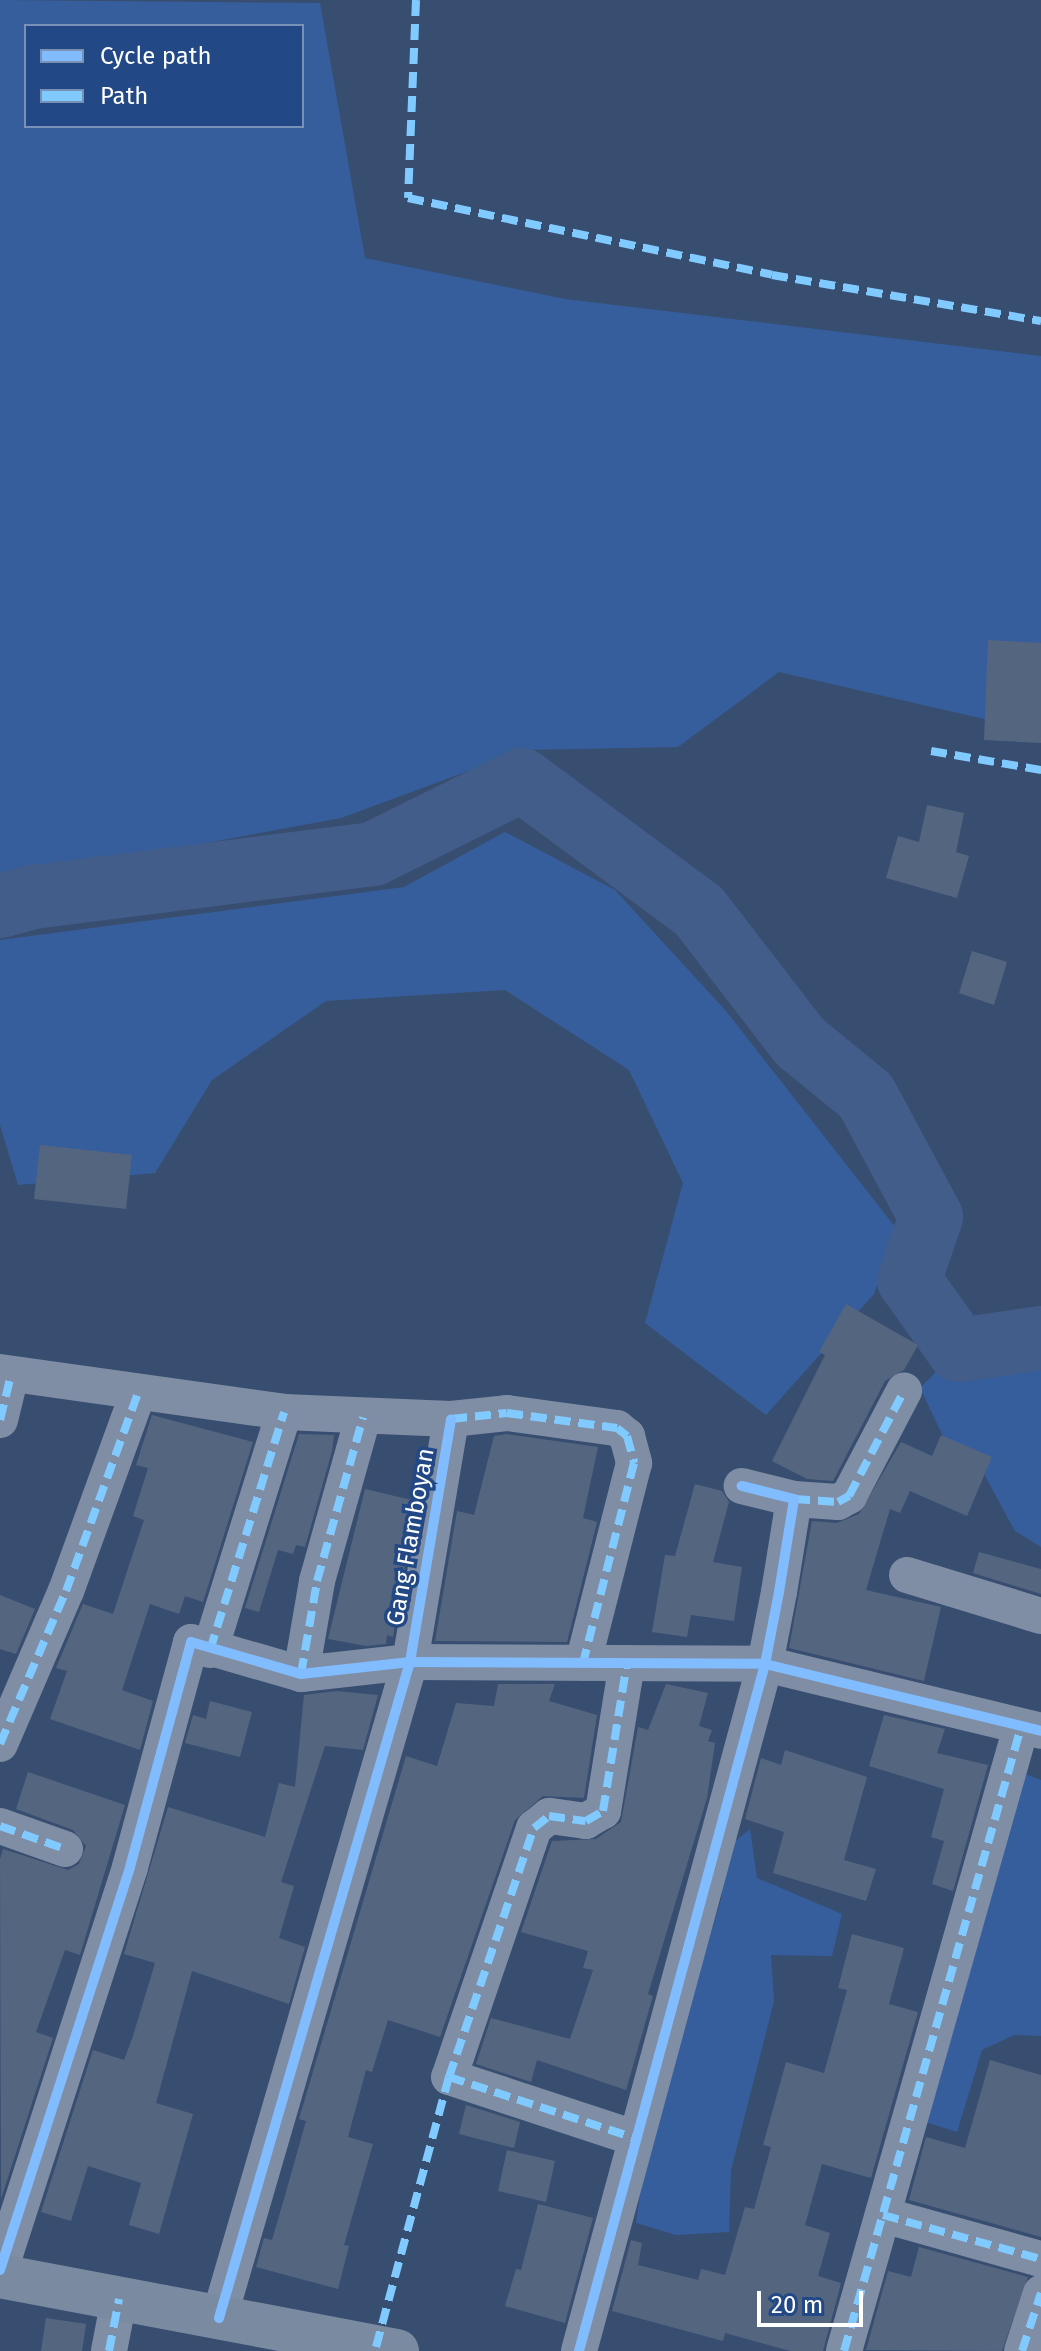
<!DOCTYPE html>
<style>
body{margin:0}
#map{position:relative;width:1041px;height:2351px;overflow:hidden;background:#384e70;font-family:"Fira Sans",sans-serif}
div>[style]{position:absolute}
.green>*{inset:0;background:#365e9c}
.river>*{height:64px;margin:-32px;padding:0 32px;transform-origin:32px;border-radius:32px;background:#435d8a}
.building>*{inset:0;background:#546580}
.street>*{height:36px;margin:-18px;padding:0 18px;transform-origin:18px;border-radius:18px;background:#7f8ea5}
.secondary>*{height:44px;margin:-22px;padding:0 22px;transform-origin:22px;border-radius:22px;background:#7a8aa1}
.quiet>*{height:8px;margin-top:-4px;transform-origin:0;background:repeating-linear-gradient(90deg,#80caff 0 16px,transparent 0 24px)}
.cycleway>*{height:10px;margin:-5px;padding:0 5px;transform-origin:5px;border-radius:5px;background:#80bcff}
span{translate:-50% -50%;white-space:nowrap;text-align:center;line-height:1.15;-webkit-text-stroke:7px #224886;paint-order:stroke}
.street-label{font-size:24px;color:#fff}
.legend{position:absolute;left:24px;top:24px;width:280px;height:104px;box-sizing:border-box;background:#224886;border:2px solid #7a91b6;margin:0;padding:10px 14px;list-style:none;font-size:24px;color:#fff}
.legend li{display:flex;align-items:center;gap:16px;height:40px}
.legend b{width:40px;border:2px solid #7a91b6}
.scale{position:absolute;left:757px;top:2291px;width:106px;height:36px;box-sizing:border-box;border:4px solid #fff;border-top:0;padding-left:10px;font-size:24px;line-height:28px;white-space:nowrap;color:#fff;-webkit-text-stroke:6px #224886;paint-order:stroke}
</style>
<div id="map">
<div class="green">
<i style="clip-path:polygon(evenodd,0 0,320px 3px,365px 258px,565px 299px,1041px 356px,1041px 732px,779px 672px,678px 747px,525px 750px,341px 818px,0 881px,0 0,26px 26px,302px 26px,302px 126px,26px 126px,26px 26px)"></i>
<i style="clip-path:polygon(505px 832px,615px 890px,726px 1011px,896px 1228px,874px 1294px,766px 1415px,645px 1323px,683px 1183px,629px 1070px,505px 990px,326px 1001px,212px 1080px,155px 1173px,18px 1185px,0 1125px,0 940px,404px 887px)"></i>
<i style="clip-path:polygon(1041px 1356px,1041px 1547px,1015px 1531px,983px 1472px,943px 1436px,920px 1388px,937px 1371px)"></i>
<i style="clip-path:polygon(1023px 1773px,1041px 1780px,1041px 2036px,1014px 2035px,982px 2050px,957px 2132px,916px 2119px)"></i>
<i style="clip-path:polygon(750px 1829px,757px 1878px,842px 1914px,832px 1956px,771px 1955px,774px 2001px,731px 2170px,729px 2232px,676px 2235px,636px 2223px,646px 2153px,721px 1899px,728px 1847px)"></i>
</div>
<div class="river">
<i style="left:0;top:906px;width:34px;rotate:-15deg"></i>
<i style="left:33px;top:897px;width:343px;rotate:-7.2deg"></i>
<i style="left:373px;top:854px;width:166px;rotate:-26.4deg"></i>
<i style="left:522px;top:780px;width:220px;rotate:36.5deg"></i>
<i style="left:699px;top:911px;width:165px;rotate:52.4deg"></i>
<i style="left:800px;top:1042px;width:85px;rotate:39.3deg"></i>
<i style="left:866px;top:1096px;width:137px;rotate:61.8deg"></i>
<i style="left:931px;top:1217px;width:67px;rotate:109.2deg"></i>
<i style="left:909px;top:1280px;width:86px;rotate:54.5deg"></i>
<i style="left:959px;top:1350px;width:83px;rotate:-8.3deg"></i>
</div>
<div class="building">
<i style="clip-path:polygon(988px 640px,1041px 643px,1041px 743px,984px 740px)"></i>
<i style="clip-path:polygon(927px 805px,964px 813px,956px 852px,969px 856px,957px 898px,886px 878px,898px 836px,919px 842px)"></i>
<i style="clip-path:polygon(972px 951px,1007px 962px,994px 1005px,959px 993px)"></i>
<i style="clip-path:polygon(40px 1145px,132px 1155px,126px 1209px,34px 1199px)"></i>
<i style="clip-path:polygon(846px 1304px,918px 1345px,904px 1370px,885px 1381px,833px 1481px,807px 1479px,772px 1461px,825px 1355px,819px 1352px)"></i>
<i style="clip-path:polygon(152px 1415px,253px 1442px,203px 1602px,185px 1596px,179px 1614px,150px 1604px,122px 1690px,153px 1701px,140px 1750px,50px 1719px,67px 1671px,56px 1668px,83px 1604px,113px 1614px,144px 1520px,133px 1516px,148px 1468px,136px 1465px)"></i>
<i style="clip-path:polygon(299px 1434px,334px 1435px,332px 1451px,305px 1547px,296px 1545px,293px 1554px,278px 1550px,259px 1612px,245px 1608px)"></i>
<i style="clip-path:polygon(507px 1434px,598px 1447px,583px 1518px,597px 1522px,567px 1642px,435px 1641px,457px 1511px,474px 1515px,494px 1436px)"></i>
<i style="clip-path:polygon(941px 1435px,992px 1457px,967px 1516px,910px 1491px,900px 1513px,890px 1509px,866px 1590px,941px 1607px,924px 1681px,789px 1648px,812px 1521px,837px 1523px,859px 1514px,901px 1442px,932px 1456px)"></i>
<i style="clip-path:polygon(695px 1484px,722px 1491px,729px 1502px,713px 1562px,742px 1567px,734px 1621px,691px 1615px,687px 1637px,652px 1632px,665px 1555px,675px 1556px)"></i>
<i style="clip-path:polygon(365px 1489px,416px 1501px,393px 1637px,387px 1635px,386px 1644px,366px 1646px,328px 1639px)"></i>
<i style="clip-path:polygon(979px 1552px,1041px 1569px,1041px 1594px,973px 1573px)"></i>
<i style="clip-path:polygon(0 1595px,35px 1609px,16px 1654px,0 1649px)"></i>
<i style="clip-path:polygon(498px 1684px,555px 1684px,549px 1701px,597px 1715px,584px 1798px,543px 1796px,515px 1820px,440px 2037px,388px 2020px,372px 2072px,366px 2070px,348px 2137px,373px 2144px,344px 2245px,349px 2246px,338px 2289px,256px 2267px,264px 2238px,272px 2240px,286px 2192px,306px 2121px,299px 2119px,406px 1756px,437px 1766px,456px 1703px,494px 1706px)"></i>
<i style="clip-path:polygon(666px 1684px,708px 1693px,699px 1726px,712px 1730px,708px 1741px,715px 1743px,707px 1798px,648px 1994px,653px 1996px,626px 2090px,537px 2060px,531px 2082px,476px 2064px,491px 2018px,570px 2039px,593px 1970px,583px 1968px,588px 1951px,521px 1932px,552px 1841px,596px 1839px,621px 1822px,638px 1727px,648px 1730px)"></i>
<i style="clip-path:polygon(336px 1691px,378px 1695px,363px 1750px,325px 1746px,281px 1882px,294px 1886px,279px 1938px,305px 1947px,289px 2004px,192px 1971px,156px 2103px,193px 2114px,159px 2234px,129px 2225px,141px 2183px,88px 2166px,71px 2221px,41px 2212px,93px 2050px,124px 2060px,133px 2036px,155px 1963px,124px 1954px,168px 1807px,265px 1837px,279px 1783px,295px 1787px,304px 1695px)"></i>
<i style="clip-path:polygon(210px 1701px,252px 1712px,240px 1757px,185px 1743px,193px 1715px,206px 1719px)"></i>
<i style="clip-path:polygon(884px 1715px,945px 1729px,937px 1753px,988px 1765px,953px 1891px,932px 1884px,944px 1841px,931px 1837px,944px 1789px,869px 1766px)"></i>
<i style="clip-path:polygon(785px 1750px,867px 1777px,844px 1860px,876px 1869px,866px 1901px,773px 1873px,784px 1832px,745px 1819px,761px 1758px,781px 1765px)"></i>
<i style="clip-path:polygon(28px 1772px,125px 1805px,80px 1955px,65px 1950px,36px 2032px,53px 2038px,1px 2199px,0 1859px,3px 1849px,68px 1870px,79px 1864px,86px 1846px,73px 1830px,16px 1809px)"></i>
<i style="clip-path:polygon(852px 1934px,904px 1948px,889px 2004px,918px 2012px,871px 2178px,822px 2164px,805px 2225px,830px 2233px,818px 2276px,841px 2283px,823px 2351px,790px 2351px,725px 2333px,723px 2341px,612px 2311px,631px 2240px,642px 2243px,638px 2265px,698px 2280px,701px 2269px,725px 2275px,745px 2207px,754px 2209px,771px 2147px,763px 2145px,786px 2062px,824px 2073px,847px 1990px,838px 1988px)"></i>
<i style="clip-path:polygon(990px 2060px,1041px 2075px,1041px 2237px,909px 2200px,926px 2137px,965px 2148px)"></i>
<i style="clip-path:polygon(466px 2105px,520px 2122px,514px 2148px,459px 2134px)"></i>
<i style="clip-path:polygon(507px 2150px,555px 2161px,546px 2202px,498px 2191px)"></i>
<i style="clip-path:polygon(538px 2204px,593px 2218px,565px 2323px,505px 2306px,516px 2269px,521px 2270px)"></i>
<i style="clip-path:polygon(919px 2247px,1028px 2277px,1002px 2351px,866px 2350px,888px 2271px,911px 2277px)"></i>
<i style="clip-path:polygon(46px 2318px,86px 2324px,82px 2351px,41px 2351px)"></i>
</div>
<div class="street">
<i style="left:0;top:1372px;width:287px;rotate:8deg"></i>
<i style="left:284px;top:1412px;width:167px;rotate:2.4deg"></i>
<i style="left:451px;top:1419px;width:56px;rotate:-6.1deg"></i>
<i style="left:507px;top:1413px;width:111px;rotate:7.8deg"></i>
<i style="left:617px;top:1428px;width:13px;rotate:39deg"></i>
<i style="left:627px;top:1436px;width:28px;rotate:75deg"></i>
<i style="left:634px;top:1463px;width:206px;rotate:104.3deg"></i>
<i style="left:0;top:1420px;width:46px;rotate:-76.3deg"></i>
<i style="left:794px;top:1499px;width:44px;rotate:3.9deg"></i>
<i style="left:838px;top:1502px;width:13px;rotate:-29deg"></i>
<i style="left:849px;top:1496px;width:119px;rotate:-62.4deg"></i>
<i style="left:907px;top:1575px;width:140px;rotate:17deg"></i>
<i style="left:210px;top:1650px;width:249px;rotate:-72.7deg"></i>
<i style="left:627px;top:1663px;width:150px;rotate:99.2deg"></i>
<i style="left:603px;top:1811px;width:20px;rotate:150deg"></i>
<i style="left:586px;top:1821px;width:37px;rotate:-172deg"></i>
<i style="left:549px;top:1816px;width:19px;rotate:141deg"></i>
<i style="left:534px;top:1828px;width:263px;rotate:108.8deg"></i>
<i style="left:449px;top:2077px;width:195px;rotate:18.2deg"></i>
<i style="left:301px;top:1674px;width:94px;rotate:-80.2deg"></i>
<i style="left:317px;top:1581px;width:170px;rotate:-74.3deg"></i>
<i style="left:0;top:1744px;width:167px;rotate:-66.7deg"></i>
<i style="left:66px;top:1591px;width:211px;rotate:-70deg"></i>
<i style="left:0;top:1826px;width:69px;rotate:19.5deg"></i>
<i style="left:883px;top:2215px;width:164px;rotate:15.6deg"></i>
<i style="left:0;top:2270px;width:423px;rotate:-72.1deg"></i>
<i style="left:130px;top:1867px;width:233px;rotate:-74.8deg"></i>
<i style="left:191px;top:1642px;width:115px;rotate:16.2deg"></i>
<i style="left:301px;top:1674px;width:110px;rotate:-6.3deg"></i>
<i style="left:410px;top:1662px;width:355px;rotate:0.3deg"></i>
<i style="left:765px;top:1664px;width:284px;rotate:13.6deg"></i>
<i style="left:219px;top:2318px;width:683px;rotate:-73.77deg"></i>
<i style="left:410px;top:1662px;width:246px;rotate:-80.4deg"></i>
<i style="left:109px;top:2351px;width:53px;rotate:-79.1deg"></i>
<i style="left:579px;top:2351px;width:712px;rotate:-74.85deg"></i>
<i style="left:765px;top:1664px;width:73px;rotate:-79deg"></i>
<i style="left:779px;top:1592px;width:94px;rotate:-80.8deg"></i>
<i style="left:794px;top:1499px;width:54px;rotate:-166deg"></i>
<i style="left:844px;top:2351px;width:649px;rotate:-74.16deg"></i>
<i style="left:1022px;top:2351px;width:61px;rotate:-71.9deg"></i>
</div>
<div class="secondary">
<i style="left:0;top:2276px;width:404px;rotate:10.7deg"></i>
</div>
<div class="quiet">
<i style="left:416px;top:0;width:198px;rotate:92.3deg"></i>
<i style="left:408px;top:198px;width:372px;rotate:11.9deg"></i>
<i style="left:772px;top:275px;width:273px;rotate:9.7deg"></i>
<i style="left:931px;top:751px;width:112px;rotate:9.8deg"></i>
<i style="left:0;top:1420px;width:46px;rotate:-76.3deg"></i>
<i style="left:450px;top:1424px;width:5px;rotate:-79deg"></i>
<i style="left:451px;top:1419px;width:56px;rotate:-6.1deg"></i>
<i style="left:507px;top:1413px;width:111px;rotate:7.8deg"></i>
<i style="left:617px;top:1428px;width:13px;rotate:39deg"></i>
<i style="left:627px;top:1436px;width:28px;rotate:75deg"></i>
<i style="left:634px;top:1463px;width:206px;rotate:104.3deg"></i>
<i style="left:794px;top:1499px;width:44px;rotate:3.9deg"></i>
<i style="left:838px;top:1502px;width:13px;rotate:-29deg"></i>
<i style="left:849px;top:1496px;width:119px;rotate:-62.4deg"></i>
<i style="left:210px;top:1650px;width:249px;rotate:-72.7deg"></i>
<i style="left:301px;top:1674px;width:94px;rotate:-80.2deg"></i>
<i style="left:317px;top:1581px;width:170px;rotate:-74.3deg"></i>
<i style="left:0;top:1744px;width:167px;rotate:-66.7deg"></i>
<i style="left:66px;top:1591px;width:211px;rotate:-70deg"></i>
<i style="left:0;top:1826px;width:69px;rotate:19.5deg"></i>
<i style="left:449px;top:2077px;width:195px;rotate:18.2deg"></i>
<i style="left:883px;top:2215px;width:164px;rotate:15.6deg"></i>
<i style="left:376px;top:2347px;width:280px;rotate:-74.9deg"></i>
<i style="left:449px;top:2077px;width:263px;rotate:-71.2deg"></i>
<i style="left:534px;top:1828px;width:19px;rotate:-39deg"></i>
<i style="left:549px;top:1816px;width:37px;rotate:8deg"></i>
<i style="left:586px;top:1821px;width:20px;rotate:-30deg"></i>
<i style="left:603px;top:1811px;width:150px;rotate:-80.8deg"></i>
<i style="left:109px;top:2351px;width:53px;rotate:-79.1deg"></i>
<i style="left:844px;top:2351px;width:649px;rotate:-74.16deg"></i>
<i style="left:1022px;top:2351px;width:61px;rotate:-71.9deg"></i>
</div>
<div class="cycleway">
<i style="left:0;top:2270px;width:423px;rotate:-72.1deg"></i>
<i style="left:130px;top:1867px;width:233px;rotate:-74.8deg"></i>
<i style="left:191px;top:1642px;width:115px;rotate:16.2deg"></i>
<i style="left:301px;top:1674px;width:110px;rotate:-6.3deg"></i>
<i style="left:410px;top:1662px;width:355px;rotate:0.3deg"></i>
<i style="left:765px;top:1664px;width:284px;rotate:13.6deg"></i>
<i style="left:219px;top:2318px;width:683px;rotate:-73.77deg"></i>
<i style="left:410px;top:1662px;width:246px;rotate:-80.4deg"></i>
<i style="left:579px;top:2351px;width:712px;rotate:-74.85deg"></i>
<i style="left:765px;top:1664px;width:73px;rotate:-79deg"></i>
<i style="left:779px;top:1592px;width:94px;rotate:-80.8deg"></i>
<i style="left:794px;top:1499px;width:54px;rotate:-166deg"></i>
</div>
<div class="street-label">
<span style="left:411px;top:1537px;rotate:-80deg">Gang Flamboyan</span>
</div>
<ul class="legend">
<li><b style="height:10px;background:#80bcff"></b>Cycle path</li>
<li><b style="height:10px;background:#80caff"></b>Path</li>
</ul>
<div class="scale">20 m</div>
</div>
